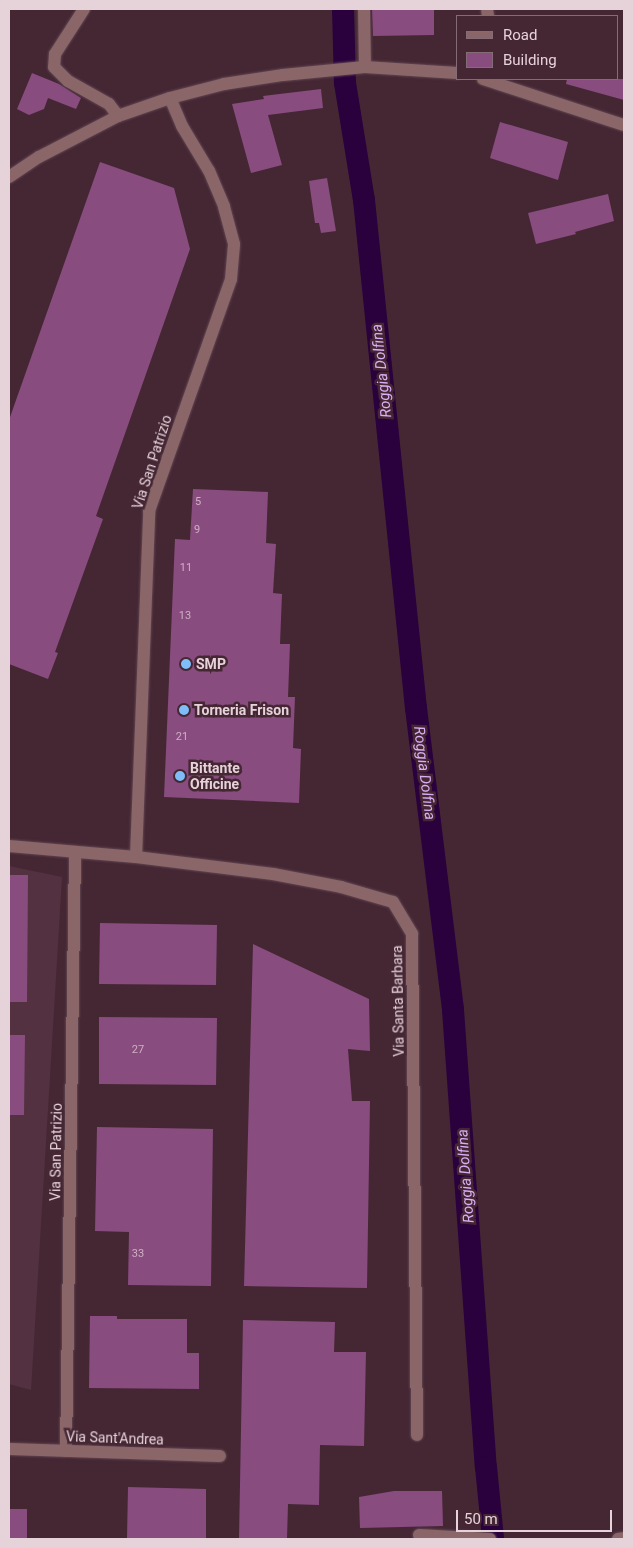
<!DOCTYPE html>
<style>
body{margin:0}
#map{position:relative;width:633px;height:1548px;overflow:hidden;background:#452734;font-family:Roboto,sans-serif}
div>[style]{position:absolute}
.built>*{inset:0;background:#543140}
.canal>*{height:22px;margin:-11px;padding:0 11px;transform-origin:11px;border-radius:11px;background:#2a013d}
.building>*{inset:0;background:#884c7f}
.roads{filter:drop-shadow(0 0 1px #624652) drop-shadow(0 0 1px #624652)}
.minor>*{height:12px;margin:-6px;padding:0 6px;transform-origin:6px;border-radius:6px;background:#8a6668}
.dots>*{width:14px;height:14px;translate:-50% -50%;box-sizing:border-box;border:2px solid #452734;border-radius:50%}
span{translate:-50% -50%;white-space:nowrap;text-align:center;line-height:1.15;-webkit-text-stroke:5px #452734;paint-order:stroke}
.number-label{font-size:11px;color:#ceb0c2}
.number-label span{-webkit-text-stroke-width:0}
.street-label{font-size:14px;color:#e6d2d9}
.poi-label{font-size:14px;color:#e6d2d9;font-weight:700}
.left{translate:0 -50%;text-align:left}
.water-label{font-size:15px;color:#daaff7;font-style:italic}
.frame{position:absolute;inset:0;border:10px solid #e6d2d9;pointer-events:none}
.legend{position:absolute;left:456px;top:15px;width:162px;height:65px;box-sizing:border-box;background:#452734;border:1px solid #856b76;margin:0;padding:6px 9px;list-style:none;font-size:15px;color:#e6d2d9}
.legend li{display:flex;align-items:center;gap:10px;height:25px}
.legend b{width:25px;border:1px solid #856b76}
.scale{position:absolute;left:456px;top:1510px;width:156px;height:22px;box-sizing:border-box;border:2px solid #e6d2d9;border-top:0;padding-left:6px;font-size:15px;line-height:18px;white-space:nowrap;color:#e6d2d9;-webkit-text-stroke:4px #452734;paint-order:stroke}
</style>
<div id="map">
<div class="built">
<i style="clip-path:polygon(9px 866px,62px 877px,31px 1390px,9px 1384px)"></i>
</div>
<div class="canal">
<i style="left:343px;top:9px;width:74px;rotate:88.5deg"></i>
<i style="left:345px;top:83px;width:119px;rotate:80.8deg"></i>
<i style="left:364px;top:200px;width:511px;rotate:84.16deg"></i>
<i style="left:416px;top:708px;width:304px;rotate:83deg"></i>
<i style="left:453px;top:1010px;width:458px;rotate:85.9deg"></i>
<i style="left:486px;top:1467px;width:72px;rotate:84.4deg"></i>
</div>
<div class="building">
<i style="clip-path:polygon(372px 9px,434px 9px,434px 35px,373px 36px)"></i>
<i style="clip-path:polygon(32px 73px,59px 84px,81px 98px,76px 109px,48px 98px,44px 109px,29px 115px,17px 109px)"></i>
<i style="clip-path:polygon(567px 79px,624px 79px,624px 100px,566px 84px)"></i>
<i style="clip-path:polygon(321px 89px,323px 108px,268px 115px,282px 165px,251px 173px,232px 104px,264px 99px,263px 96px)"></i>
<i style="clip-path:polygon(500px 122px,568px 142px,558px 180px,490px 158px)"></i>
<i style="clip-path:polygon(100px 162px,174px 188px,190px 249px,96px 516px,103px 519px,55px 652px,58px 653px,48px 679px,9px 664px,9px 420px)"></i>
<i style="clip-path:polygon(327px 178px,336px 231px,321px 233px,319px 223px,315px 223px,309px 181px)"></i>
<i style="clip-path:polygon(608px 194px,614px 221px,575px 232px,576px 234px,536px 244px,528px 213px)"></i>
<i style="clip-path:polygon(193px 489px,268px 492px,266px 543px,276px 544px,273px 593px,282px 594px,280px 644px,290px 644px,288px 697px,295px 697px,293px 748px,301px 749px,299px 803px,164px 797px,175px 539px,190px 540px)"></i>
<i style="clip-path:polygon(9px 875px,28px 875px,27px 1002px,9px 1002px)"></i>
<i style="clip-path:polygon(100px 923px,217px 925px,216px 985px,99px 984px)"></i>
<i style="clip-path:polygon(253px 944px,369px 999px,370px 1051px,348px 1049px,352px 1101px,370px 1101px,367px 1288px,244px 1286px)"></i>
<i style="clip-path:polygon(99px 1017px,217px 1018px,216px 1085px,99px 1084px)"></i>
<i style="clip-path:polygon(9px 1035px,25px 1035px,24px 1115px,9px 1115px)"></i>
<i style="clip-path:polygon(97px 1127px,213px 1129px,211px 1286px,128px 1285px,129px 1232px,95px 1231px)"></i>
<i style="clip-path:polygon(90px 1316px,117px 1316px,117px 1319px,187px 1319px,187px 1353px,199px 1353px,199px 1389px,89px 1388px)"></i>
<i style="clip-path:polygon(243px 1320px,335px 1322px,334px 1352px,366px 1352px,364px 1446px,320px 1445px,319px 1505px,288px 1504px,287px 1539px,239px 1539px)"></i>
<i style="clip-path:polygon(128px 1487px,206px 1489px,206px 1539px,127px 1539px)"></i>
<i style="clip-path:polygon(394px 1491px,442px 1491px,443px 1526px,360px 1528px,359px 1497px)"></i>
<i style="clip-path:polygon(9px 1509px,27px 1509px,27px 1539px,9px 1539px)"></i>
</div>
<div class="roads">
<div class="minor">
<i style="left:84px;top:9px;width:54px;rotate:122.8deg"></i>
<i style="left:55px;top:54px;width:13px;rotate:94deg"></i>
<i style="left:54px;top:67px;width:20px;rotate:45deg"></i>
<i style="left:68px;top:81px;width:47px;rotate:29.3deg"></i>
<i style="left:109px;top:104px;width:15px;rotate:53deg"></i>
<i style="left:364px;top:9px;width:58px;rotate:89deg"></i>
<i style="left:487px;top:9px;width:7px;rotate:82deg"></i>
<i style="left:483px;top:79px;width:148px;rotate:18.1deg"></i>
<i style="left:9px;top:177px;width:36px;rotate:-34deg"></i>
<i style="left:39px;top:157px;width:89px;rotate:-27.4deg"></i>
<i style="left:118px;top:116px;width:55px;rotate:-19.1deg"></i>
<i style="left:170px;top:98px;width:56px;rotate:-14.5deg"></i>
<i style="left:224px;top:84px;width:60px;rotate:-8.7deg"></i>
<i style="left:283px;top:75px;width:82px;rotate:-5.6deg"></i>
<i style="left:365px;top:67px;width:92px;rotate:3.7deg"></i>
<i style="left:9px;top:846px;width:127px;rotate:5deg"></i>
<i style="left:136px;top:857px;width:138px;rotate:7.1deg"></i>
<i style="left:273px;top:874px;width:69px;rotate:10.8deg"></i>
<i style="left:341px;top:887px;width:54px;rotate:16.1deg"></i>
<i style="left:393px;top:902px;width:37px;rotate:59deg"></i>
<i style="left:412px;top:934px;width:501px;rotate:89.43deg"></i>
<i style="left:136px;top:857px;width:346px;rotate:-87.8deg"></i>
<i style="left:149px;top:511px;width:246px;rotate:-70.5deg"></i>
<i style="left:231px;top:279px;width:35px;rotate:-85deg"></i>
<i style="left:234px;top:244px;width:39px;rotate:-105deg"></i>
<i style="left:224px;top:206px;width:38px;rotate:-113deg"></i>
<i style="left:209px;top:171px;width:52px;rotate:-121deg"></i>
<i style="left:182px;top:126px;width:30px;rotate:-113deg"></i>
<i style="left:9px;top:1449px;width:211px;rotate:1.9deg"></i>
<i style="left:66px;top:1451px;width:598px;rotate:-89.14deg"></i>
<i style="left:419px;top:1535px;width:71px;rotate:3.2deg"></i>
<i style="left:618px;top:1539px;width:6px;rotate:-9deg"></i>
</div>
</div>
<div class="dots">
<i style="left:186px;top:664px;background:#7fbdf9"></i>
<i style="left:184px;top:710px;background:#7fbdf9"></i>
<i style="left:180px;top:776px;background:#7fbdf9"></i>
</div>
<div class="number-label">
<span style="left:198px;top:502px">5</span>
<span style="left:197px;top:530px">9</span>
<span style="left:186px;top:568px">11</span>
<span style="left:185px;top:616px">13</span>
<span style="left:182px;top:737px">21</span>
<span style="left:138px;top:1050px">27</span>
<span style="left:138px;top:1254px">33</span>
</div>
<div class="street-label">
<span style="left:152px;top:462px;rotate:-72deg">Via San Patrizio</span>
<span style="left:398px;top:1001px;rotate:-91deg">Via Santa Barbara</span>
<span style="left:56px;top:1152px;rotate:-89deg">Via San Patrizio</span>
<span style="left:115px;top:1438px;rotate:2deg">Via Sant'Andrea</span>
</div>
<div class="poi-label">
<span class="left" style="left:196px;top:664px">SMP</span>
<span class="left" style="left:194px;top:710px">Torneria Frison</span>
<span class="left" style="left:190px;top:776px">Bittante<br>Officine</span>
</div>
<div class="water-label">
<span style="left:382px;top:371px;rotate:-96deg">Roggia Dolfina</span>
<span style="left:424px;top:773px;rotate:83deg">Roggia Dolfina</span>
<span style="left:466px;top:1176px;rotate:-94deg">Roggia Dolfina</span>
</div>
<div class="frame"></div>
<ul class="legend">
<li><b style="height:6px;background:#8a6668"></b>Road</li>
<li><b style="height:14px;background:#884c7f"></b>Building</li>
</ul>
<div class="scale">50 m</div>
</div>
